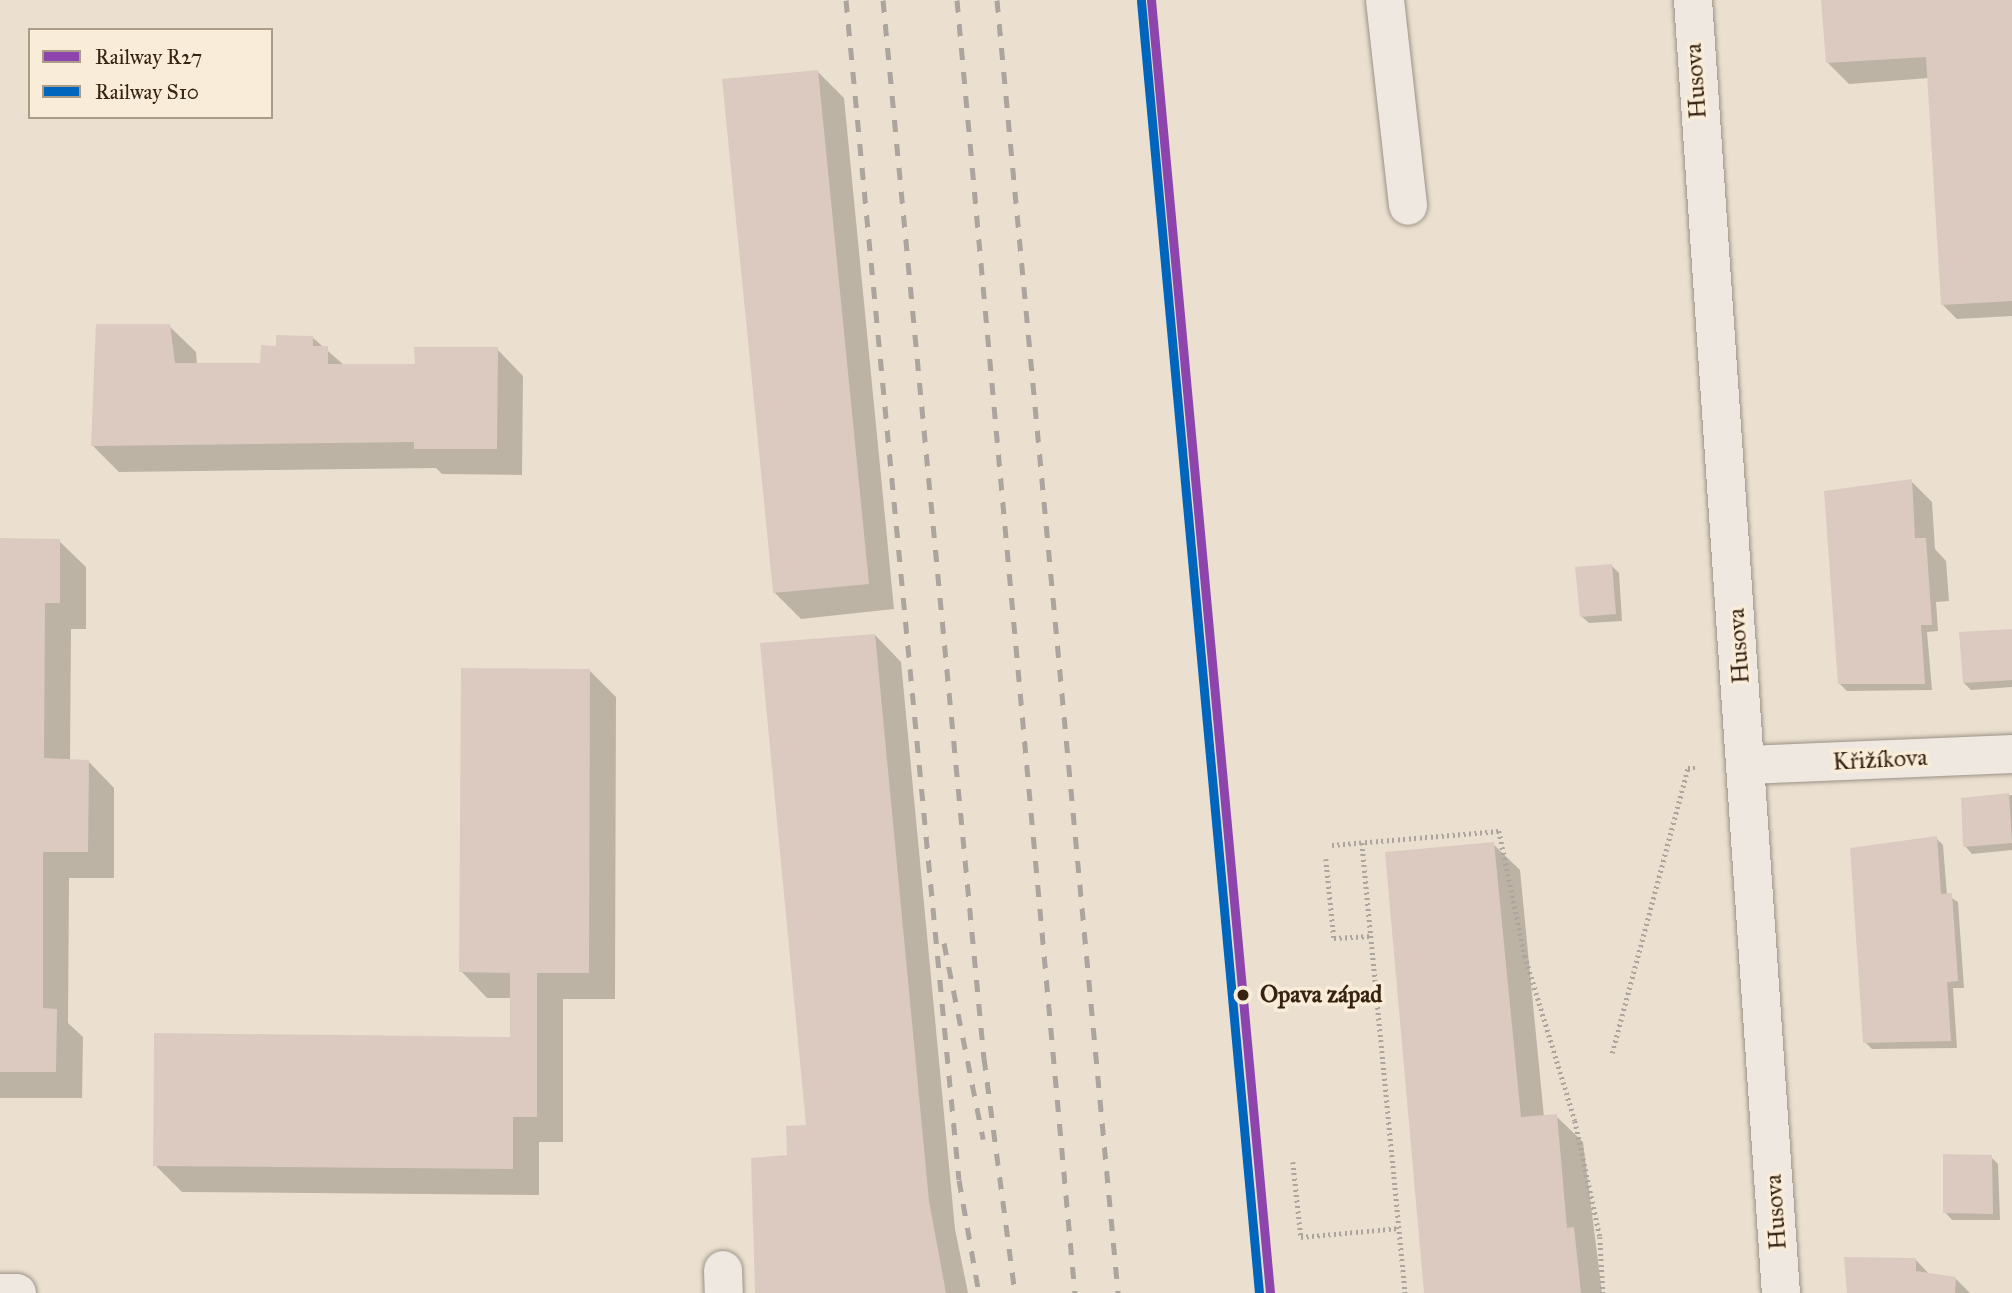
<!DOCTYPE html>
<meta charset="utf-8">
<style>
body{margin:0}
#map{position:relative;width:2012px;height:1293px;overflow:hidden;background:#ebe0cf;font-family:"IM FELL Great Primer",serif}
div>[style]{position:absolute}
.shadow>*{inset:0;background:#0003}
.building>*{inset:0;background:#dccac0}
.path>*{height:4.5px;margin-top:-2.25px;transform-origin:0;background:repeating-linear-gradient(90deg,#aba59d 0 2px,transparent 0 5.5px)}
.roads{filter:drop-shadow(0 0 2px #9b9286) drop-shadow(0 0 2px #9b9286)}
.minor>*{height:38px;margin:-19px;padding:0 19px;transform-origin:19px;border-radius:19px;background:#eee8e0}
.rail>*{height:5px;margin-top:-2.5px;transform-origin:0;background:repeating-linear-gradient(90deg,#aba59d 0 12px,transparent 0 24px)}
.rail-1>*{height:9px;margin:-4.5px;padding:0 4.5px;transform-origin:4.5px;border-radius:4.5px;background:#8e44ad}
.rail-2>*{height:9px;margin:-4.5px;padding:0 4.5px;transform-origin:4.5px;border-radius:4.5px;background:#0065bd}
.dots>*{width:19px;height:19px;translate:-50% -50%;box-sizing:border-box;border:4px solid #f9edd9;border-radius:50%}
span{translate:-50% -50%;white-space:nowrap;text-align:center;line-height:1.15;-webkit-text-stroke:7px #f9edd9;paint-order:stroke}
.street-label{font-size:24px;color:#372311}
.stop-label{font-size:24px;color:#372311;font-weight:700}
.left{translate:0 -50%;text-align:left}
.legend{position:absolute;left:28px;top:28px;width:245px;height:91px;box-sizing:border-box;background:#f9edd9;border:2px solid #ab9c89;margin:0;padding:9px 12px;list-style:none;font-size:21px;color:#372311}
.legend li{display:flex;align-items:center;gap:14px;height:35px}
.legend b{width:35px;border:2px solid #ab9c89}
</style>
<div id="map">
<div class="shadow">
<i style="clip-path:polygon(1823px 0,2012px 0,2012px 316px,1957px 319px,1942px 304px,1929px 78px,1849px 84px,1828px 63px)"></i>
<i style="clip-path:polygon(817px 71px,844px 98px,894px 609px,801px 619px,774px 592px)"></i>
<i style="clip-path:polygon(169px 326px,196px 352px,197px 365px,262px 365px,278px 347px,312px 337px,345px 366px,416px 365px,497px 349px,523px 376px,522px 475px,442px 474px,436px 468px,119px 472px,93px 446px)"></i>
<i style="clip-path:polygon(1911px 481px,1932px 502px,1935px 549px,1946px 561px,1949px 601px,1936px 602px,1938px 631px,1927px 632px,1932px 690px,1847px 691px,1840px 684px)"></i>
<i style="clip-path:polygon(0 540px,59px 541px,86px 567px,86px 629px,71px 629px,70px 761px,88px 761px,114px 788px,114px 878px,69px 878px,68px 1023px,83px 1037px,82px 1098px,0 1098px)"></i>
<i style="clip-path:polygon(1612px 566px,1619px 573px,1622px 621px,1589px 623px,1581px 616px)"></i>
<i style="clip-path:polygon(2012px 630px,2012px 687px,1971px 690px,1964px 683px)"></i>
<i style="clip-path:polygon(875px 635px,901px 662px,955px 1229px,968px 1293px,757px 1293px,789px 1156px,808px 1126px)"></i>
<i style="clip-path:polygon(590px 671px,616px 697px,615px 999px,563px 999px,563px 1142px,539px 1142px,539px 1195px,182px 1192px,155px 1165px,512px 1039px,512px 998px,487px 998px,461px 971px)"></i>
<i style="clip-path:polygon(2012px 795px,2012px 850px,1972px 854px,1965px 846px,1963px 799px)"></i>
<i style="clip-path:polygon(1936px 838px,1943px 845px,1947px 895px,1958px 902px,1964px 988px,1953px 988px,1957px 1048px,1872px 1049px,1865px 1042px)"></i>
<i style="clip-path:polygon(1493px 844px,1520px 870px,1544px 1117px,1556px 1116px,1583px 1142px,1602px 1293px,1427px 1293px)"></i>
<i style="clip-path:polygon(1991px 1157px,1998px 1164px,2000px 1220px,1952px 1220px,1945px 1212px)"></i>
<i style="clip-path:polygon(1916px 1260px,1930px 1275px,1955px 1278px,1970px 1293px,1849px 1293px)"></i>
</div>
<div class="building">
<i style="clip-path:polygon(1821px 0,2012px 0,2012px 301px,1941px 305px,1926px 57px,1826px 63px)"></i>
<i style="clip-path:polygon(818px 70px,869px 584px,773px 593px,722px 79px)"></i>
<i style="clip-path:polygon(96px 324px,170px 324px,175px 363px,260px 363px,261px 345px,276px 346px,276px 335px,313px 336px,313px 346px,328px 346px,328px 364px,415px 364px,414px 347px,498px 347px,497px 449px,414px 449px,414px 442px,91px 446px)"></i>
<i style="clip-path:polygon(1912px 479px,1915px 538px,1926px 538px,1932px 625px,1921px 625px,1925px 684px,1838px 684px,1824px 491px)"></i>
<i style="clip-path:polygon(0 538px,60px 539px,60px 603px,45px 603px,44px 758px,89px 760px,88px 852px,43px 852px,43px 1008px,57px 1009px,56px 1072px,0 1072px)"></i>
<i style="clip-path:polygon(1612px 564px,1616px 614px,1580px 617px,1575px 567px)"></i>
<i style="clip-path:polygon(2012px 629px,2012px 680px,1963px 683px,1959px 632px)"></i>
<i style="clip-path:polygon(875px 634px,929px 1201px,946px 1293px,755px 1293px,751px 1158px,787px 1155px,786px 1126px,806px 1125px,760px 643px)"></i>
<i style="clip-path:polygon(461px 668px,590px 669px,589px 973px,537px 973px,537px 1117px,513px 1117px,513px 1169px,153px 1166px,154px 1033px,510px 1037px,510px 973px,459px 972px)"></i>
<i style="clip-path:polygon(2009px 793px,2012px 843px,1963px 847px,1961px 798px)"></i>
<i style="clip-path:polygon(1937px 836px,1941px 894px,1952px 893px,1958px 981px,1947px 982px,1951px 1041px,1863px 1043px,1850px 848px)"></i>
<i style="clip-path:polygon(1494px 842px,1521px 1117px,1557px 1114px,1567px 1228px,1574px 1227px,1581px 1293px,1424px 1293px,1385px 852px)"></i>
<i style="clip-path:polygon(1943px 1154px,1992px 1155px,1993px 1214px,1943px 1213px)"></i>
<i style="clip-path:polygon(1844px 1257px,1916px 1258px,1916px 1271px,1956px 1277px,1955px 1293px,1847px 1293px)"></i>
</div>
<div class="path">
<i style="left:1362px;top:843px;width:452px;rotate:84.5deg"></i>
<i style="left:1332px;top:845px;width:168px;rotate:-4.8deg"></i>
<i style="left:1499px;top:831px;width:128px;rotate:78.3deg"></i>
<i style="left:1525px;top:956px;width:172px;rotate:73.1deg"></i>
<i style="left:1575px;top:1121px;width:119px;rotate:77.8deg"></i>
<i style="left:1600px;top:1237px;width:56px;rotate:86.9deg"></i>
<i style="left:1326px;top:859px;width:79px;rotate:84.2deg"></i>
<i style="left:1334px;top:938px;width:37px;rotate:-3deg"></i>
<i style="left:1612px;top:1053px;width:295px;rotate:-75.1deg"></i>
<i style="left:1688px;top:768px;width:10px"></i>
<i style="left:1293px;top:1162px;width:75px;rotate:83.9deg"></i>
<i style="left:1301px;top:1237px;width:98px;rotate:-5.2deg"></i>
</div>
<div class="roads">
<div class="minor">
<i style="left:1385px;top:0;width:207px;rotate:83.6deg"></i>
<i style="left:1693px;top:0;width:1296px;rotate:86.11deg"></i>
<i style="left:1748px;top:765px;width:264px;rotate:-2.4deg"></i>
<i style="left:723px;top:1270px;width:23px;rotate:88deg"></i>
<i style="left:0;top:1293px;width:17px"></i>
</div>
</div>
<div class="rail">
<i style="left:846px;top:0;width:1185px;rotate:84.53deg"></i>
<i style="left:959px;top:1180px;width:115px;rotate:80deg"></i>
<i style="left:883px;top:0;width:1063px;rotate:84.55deg"></i>
<i style="left:984px;top:1058px;width:237px;rotate:82.5deg"></i>
<i style="left:957px;top:0;width:1298px;rotate:84.79deg"></i>
<i style="left:997px;top:0;width:1299px;rotate:84.65deg"></i>
<i style="left:944px;top:943px;width:200px;rotate:78.7deg"></i>
</div>
<div class="rail-1">
<i style="left:1151px;top:0;width:1298px;rotate:84.74deg"></i>
</div>
<div class="rail-2">
<i style="left:1141px;top:1px;width:1297px;rotate:84.78deg"></i>
</div>
<div class="dots">
<i style="left:1243px;top:995px;background:#372311"></i>
</div>
<div class="street-label">
<span style="left:1696px;top:81px;rotate:-94deg">Husova</span>
<span style="left:1739px;top:646px;rotate:-94deg">Husova</span>
<span style="left:1880px;top:760px;rotate:-3deg">Křižíkova</span>
<span style="left:1776px;top:1212px;rotate:-94deg">Husova</span>
</div>
<div class="stop-label">
<span class="left" style="left:1260px;top:995px">Opava západ</span>
</div>
<ul class="legend">
<li><b style="height:9px;background:#8e44ad"></b>Railway R27</li>
<li><b style="height:9px;background:#0065bd"></b>Railway S10</li>
</ul>
</div>
